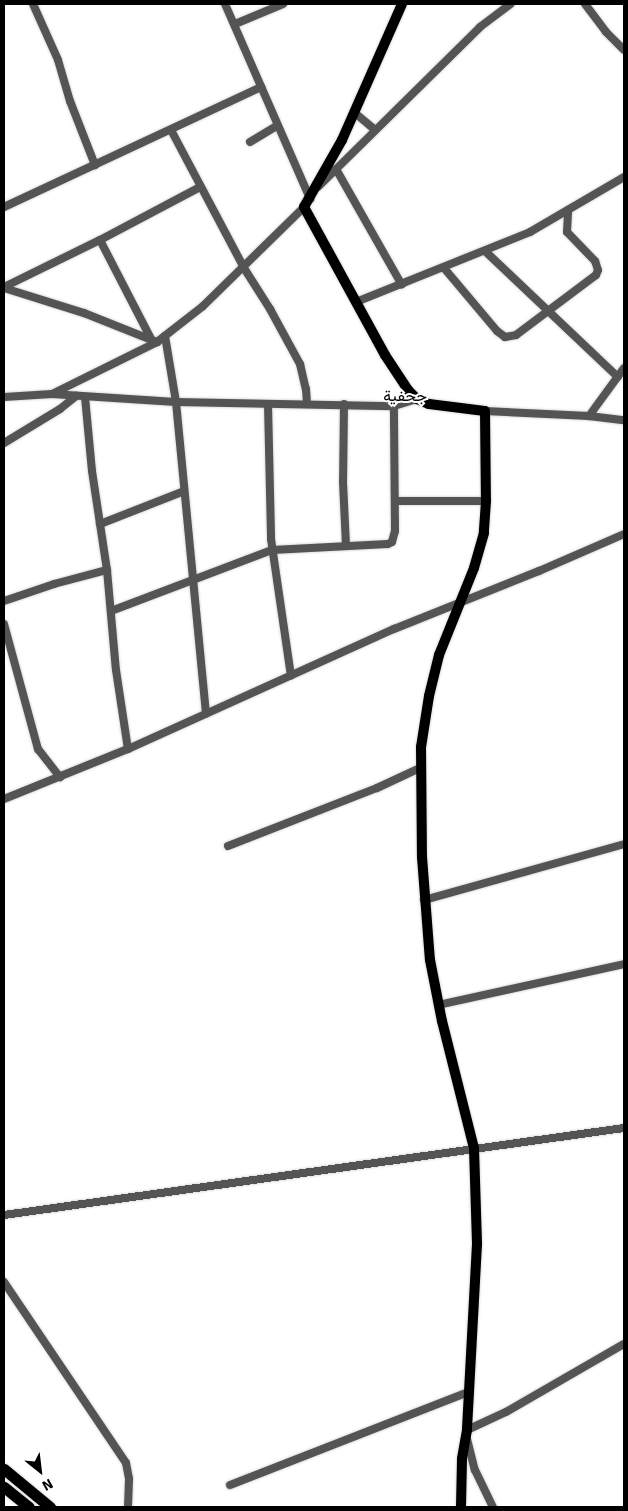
<!DOCTYPE html>
<meta charset="utf-8">
<style>
body{margin:0}
#map{position:relative;width:628px;height:1511px;overflow:hidden;background:#fff;font-family:Signika,Vazirmatn,sans-serif}
div>[style]{position:absolute}
.roads{filter:drop-shadow(0 0 1px #dbdbdb) drop-shadow(0 0 1px #dbdbdb)}
.minor>*{height:8px;margin:-4px;padding:0 4px;transform-origin:4px;border-radius:4px;background:#545454}
.major>*{height:10px;margin:-5px;padding:0 5px;transform-origin:5px;border-radius:5px;background:#000}
.highway>*{height:11px;margin:-5.5px;padding:0 5.5px;transform-origin:5.5px;border-radius:5.5px;background:#000}
span{translate:-50% -50%;white-space:nowrap;text-align:center;line-height:1.15;-webkit-text-stroke:4px #fff;paint-order:stroke}
.quarter-label{font-size:16px;color:#000}
.frame{position:absolute;inset:0;border:5px solid #000;pointer-events:none}
.north{position:absolute;left:15px;top:1446px;width:50px;height:50px;-webkit-text-stroke:4px #fff;paint-order:stroke;rotate:151deg;font-size:14px;font-weight:700;line-height:20px;text-align:center;color:#000}
.north::after{content:'';display:block;margin:auto;width:18px;height:22px;background:#000;clip-path:polygon(50% 0,100% 100%,50% 72%,0 100%)}
</style>
<div id="map">
<div class="roads">
<div class="minor">
<i style="left:33px;top:4px;width:61px;rotate:65.9deg"></i>
<i style="left:58px;top:60px;width:43px;rotate:73.7deg"></i>
<i style="left:70px;top:101px;width:69px;rotate:68.7deg"></i>
<i style="left:225px;top:4px;width:213px;rotate:66.4deg"></i>
<i style="left:585px;top:4px;width:35px;rotate:53deg"></i>
<i style="left:606px;top:32px;width:25px;rotate:45deg"></i>
<i style="left:235px;top:24px;width:52px;rotate:-22.6deg"></i>
<i style="left:355px;top:113px;width:25px;rotate:40deg"></i>
<i style="left:171px;top:130px;width:156px;rotate:62.1deg"></i>
<i style="left:244px;top:268px;width:49px;rotate:57.6deg"></i>
<i style="left:270px;top:309px;width:63px;rotate:61.4deg"></i>
<i style="left:300px;top:364px;width:26px;rotate:77deg"></i>
<i style="left:306px;top:389px;width:15px;rotate:86deg"></i>
<i style="left:250px;top:142px;width:31px;rotate:-31deg"></i>
<i style="left:336px;top:169px;width:133px;rotate:60.4deg"></i>
<i style="left:318px;top:187px;width:228px;rotate:-44.6deg"></i>
<i style="left:480px;top:27px;width:38px;rotate:-37deg"></i>
<i style="left:4px;top:207px;width:284px;rotate:-25deg"></i>
<i style="left:100px;top:240px;width:111px;rotate:62.7deg"></i>
<i style="left:485px;top:251px;width:183px;rotate:43.5deg"></i>
<i style="left:444px;top:268px;width:82px;rotate:49.9deg"></i>
<i style="left:497px;top:331px;width:10px;rotate:37deg"></i>
<i style="left:505px;top:337px;width:11px;rotate:-10deg"></i>
<i style="left:516px;top:335px;width:100px;rotate:-36.9deg"></i>
<i style="left:596px;top:275px;width:5px;rotate:-68deg"></i>
<i style="left:598px;top:270px;width:9px;rotate:-108deg"></i>
<i style="left:595px;top:261px;width:40px;rotate:-134deg"></i>
<i style="left:567px;top:232px;width:22px;rotate:-87deg"></i>
<i style="left:4px;top:287px;width:107px;rotate:-26.1deg"></i>
<i style="left:100px;top:240px;width:113px;rotate:-27.9deg"></i>
<i style="left:4px;top:288px;width:84px;rotate:17.4deg"></i>
<i style="left:84px;top:313px;width:79px;rotate:21.7deg"></i>
<i style="left:356px;top:302px;width:188px;rotate:-21.9deg"></i>
<i style="left:530px;top:232px;width:109px;rotate:-30.3deg"></i>
<i style="left:165px;top:336px;width:67px;rotate:80.5deg"></i>
<i style="left:176px;top:402px;width:313px;rotate:84.5deg"></i>
<i style="left:52px;top:394px;width:124px;rotate:3.7deg"></i>
<i style="left:176px;top:402px;width:218px;rotate:1.1deg"></i>
<i style="left:394px;top:406px;width:24px;rotate:-17deg"></i>
<i style="left:4px;top:397px;width:48px;rotate:-3.6deg"></i>
<i style="left:52px;top:394px;width:117px;rotate:-26.3deg"></i>
<i style="left:157px;top:342px;width:58px;rotate:-38deg"></i>
<i style="left:203px;top:306px;width:141px;rotate:-44.4deg"></i>
<i style="left:85px;top:397px;width:74px;rotate:84.6deg"></i>
<i style="left:92px;top:471px;width:100px;rotate:81.4deg"></i>
<i style="left:107px;top:570px;width:100px;rotate:84.9deg"></i>
<i style="left:116px;top:670px;width:80px;rotate:81.4deg"></i>
<i style="left:268px;top:404px;width:135px;rotate:88.7deg"></i>
<i style="left:271px;top:539px;width:138px;rotate:81.7deg"></i>
<i style="left:344px;top:404px;width:78px;rotate:90.7deg"></i>
<i style="left:343px;top:482px;width:64px;rotate:87.3deg"></i>
<i style="left:485px;top:411px;width:104px;rotate:2.8deg"></i>
<i style="left:589px;top:416px;width:35px;rotate:7deg"></i>
<i style="left:589px;top:416px;width:59px;rotate:-53.9deg"></i>
<i style="left:4px;top:443px;width:66px;rotate:-31.3deg"></i>
<i style="left:60px;top:409px;width:21px;rotate:-39deg"></i>
<i style="left:395px;top:501px;width:91px"></i>
<i style="left:100px;top:524px;width:90px;rotate:-21.4deg"></i>
<i style="left:4px;top:601px;width:53px;rotate:-18.8deg"></i>
<i style="left:54px;top:584px;width:55px;rotate:-14.8deg"></i>
<i style="left:111px;top:611px;width:172px;rotate:-20.8deg"></i>
<i style="left:272px;top:550px;width:116px;rotate:-3deg"></i>
<i style="left:388px;top:544px;width:4px;rotate:-27deg"></i>
<i style="left:392px;top:542px;width:11px;rotate:-75deg"></i>
<i style="left:395px;top:531px;width:125px;rotate:-90.5deg"></i>
<i style="left:4px;top:624px;width:130px;rotate:74.8deg"></i>
<i style="left:38px;top:749px;width:36px;rotate:52deg"></i>
<i style="left:4px;top:799px;width:134px;rotate:-22deg"></i>
<i style="left:128px;top:749px;width:292px;rotate:-24.3deg"></i>
<i style="left:394px;top:629px;width:156px;rotate:-21.8deg"></i>
<i style="left:539px;top:571px;width:93px;rotate:-23.5deg"></i>
<i style="left:228px;top:846px;width:160px;rotate:-21.3deg"></i>
<i style="left:377px;top:788px;width:47px;rotate:-24.9deg"></i>
<i style="left:424px;top:900px;width:208px;rotate:-15.6deg"></i>
<i style="left:438px;top:1005px;width:190px;rotate:-12.4deg"></i>
<i style="left:4px;top:1215px;width:626px;rotate:-7.99deg"></i>
<i style="left:4px;top:1282px;width:218px;rotate:56deg"></i>
<i style="left:126px;top:1463px;width:16px;rotate:79deg"></i>
<i style="left:129px;top:1479px;width:28px;rotate:92deg"></i>
<i style="left:467px;top:1430px;width:43px;rotate:-24.8deg"></i>
<i style="left:506px;top:1412px;width:136px;rotate:-30deg"></i>
<i style="left:467px;top:1439px;width:32px;rotate:76deg"></i>
<i style="left:475px;top:1470px;width:41px;rotate:64.1deg"></i>
<i style="left:230px;top:1485px;width:256px;rotate:-21.3deg"></i>
</div>
<div class="major">
<i style="left:402px;top:4px;width:149px;rotate:113.8deg"></i>
<i style="left:342px;top:140px;width:77px;rotate:119.6deg"></i>
<i style="left:304px;top:207px;width:169px;rotate:61.3deg"></i>
<i style="left:385px;top:355px;width:42px;rotate:56.7deg"></i>
<i style="left:408px;top:390px;width:13px;rotate:45deg"></i>
<i style="left:417px;top:399px;width:13px;rotate:23deg"></i>
<i style="left:429px;top:404px;width:56px;rotate:7.1deg"></i>
<i style="left:485px;top:411px;width:90px;rotate:89.4deg"></i>
<i style="left:486px;top:501px;width:32px;rotate:94deg"></i>
<i style="left:484px;top:533px;width:36px;rotate:106deg"></i>
<i style="left:474px;top:568px;width:94px;rotate:111.9deg"></i>
<i style="left:439px;top:655px;width:42px;rotate:103.7deg"></i>
<i style="left:429px;top:696px;width:52px;rotate:98.9deg"></i>
<i style="left:421px;top:747px;width:110px;rotate:89.5deg"></i>
<i style="left:422px;top:857px;width:103px;rotate:85.6deg"></i>
<i style="left:430px;top:960px;width:62px;rotate:78.9deg"></i>
<i style="left:442px;top:1021px;width:131px;rotate:75.9deg"></i>
<i style="left:474px;top:1148px;width:96px;rotate:88.2deg"></i>
<i style="left:477px;top:1244px;width:186px;rotate:93.1deg"></i>
<i style="left:467px;top:1430px;width:29px;rotate:100deg"></i>
<i style="left:462px;top:1459px;width:48px;rotate:91.2deg"></i>
</div>
<div class="highway">
<i style="left:4px;top:1469px;width:60px;rotate:39.6deg"></i>
<i style="left:4px;top:1487px;width:32px;rotate:39deg"></i>
</div>
</div>
<div class="quarter-label">
<span style="left:405px;top:396px">جحفية</span>
</div>
<div class="frame"></div>
<div class="north">N</div>
</div>
